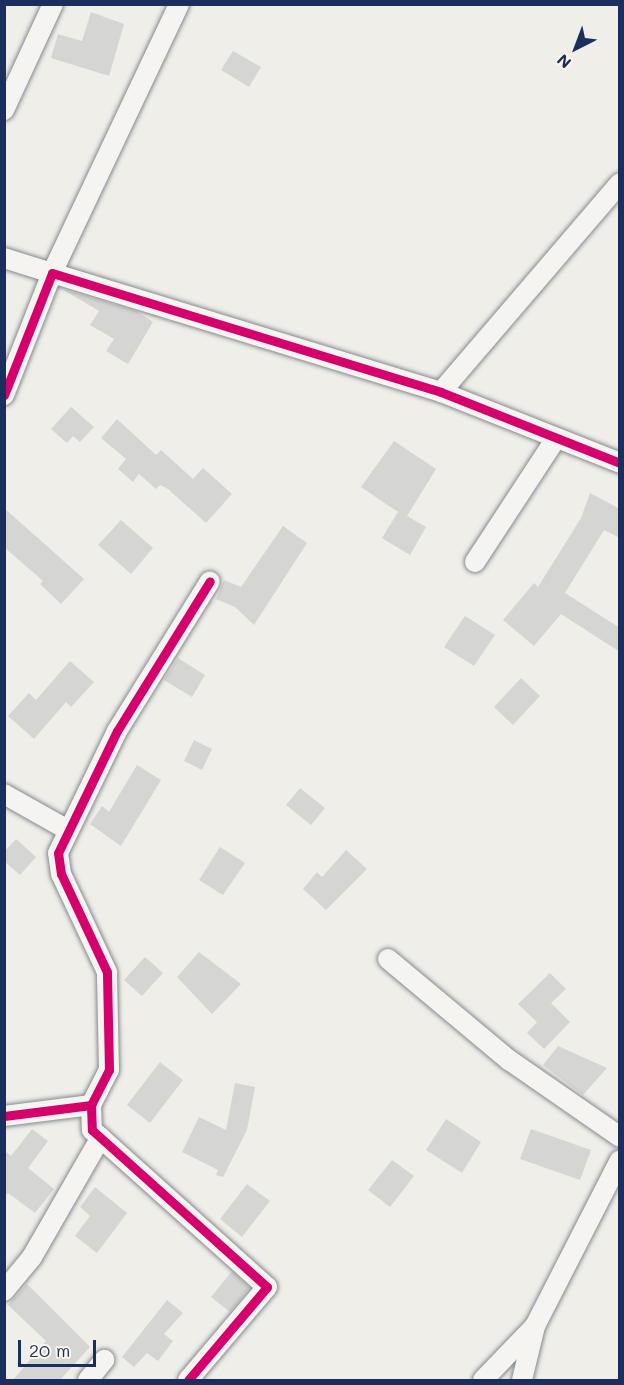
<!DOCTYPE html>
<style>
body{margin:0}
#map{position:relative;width:624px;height:1385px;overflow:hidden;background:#efeee9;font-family:Mali,sans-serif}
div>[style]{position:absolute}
.building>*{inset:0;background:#d5d5d4}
.roads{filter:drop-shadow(0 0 2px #868a90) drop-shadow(0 0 2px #868a90)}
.street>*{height:20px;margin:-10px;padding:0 10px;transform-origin:10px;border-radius:10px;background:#f5f4f0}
.cycleway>*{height:9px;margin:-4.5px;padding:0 4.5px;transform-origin:4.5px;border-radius:4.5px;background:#d6006c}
span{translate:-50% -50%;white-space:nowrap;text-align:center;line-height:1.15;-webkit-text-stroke:4.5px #fbf7ec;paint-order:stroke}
.frame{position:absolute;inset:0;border:6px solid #1b2f5e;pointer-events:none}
.north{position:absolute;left:546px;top:18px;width:60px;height:60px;-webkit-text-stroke:4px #fbf7ec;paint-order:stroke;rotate:222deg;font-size:16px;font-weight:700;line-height:24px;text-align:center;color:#1b2f5e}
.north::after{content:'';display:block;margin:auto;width:21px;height:27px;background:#1b2f5e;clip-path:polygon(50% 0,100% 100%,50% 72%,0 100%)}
.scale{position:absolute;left:18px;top:1340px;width:78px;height:27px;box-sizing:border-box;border:3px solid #1b2f5e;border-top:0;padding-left:8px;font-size:18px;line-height:21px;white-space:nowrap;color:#1b2f5e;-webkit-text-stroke:4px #fbf7ec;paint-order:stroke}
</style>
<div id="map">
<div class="building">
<i style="clip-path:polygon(91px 12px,124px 24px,109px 76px,51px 58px,58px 34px,82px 41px)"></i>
<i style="clip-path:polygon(233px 51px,261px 67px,249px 87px,221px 70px)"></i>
<i style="clip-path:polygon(62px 289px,136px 311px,153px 322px,128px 364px,106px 351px,114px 339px,90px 325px,99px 311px)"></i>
<i style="clip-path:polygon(71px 407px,94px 427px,80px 442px,73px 436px,67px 443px,51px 429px)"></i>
<i style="clip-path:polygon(117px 419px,156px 455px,161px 450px,193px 479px,203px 468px,232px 494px,206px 523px,168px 489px,160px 485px,156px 489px,139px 474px,133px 482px,118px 469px,126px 459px,101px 438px)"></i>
<i style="clip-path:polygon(394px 441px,436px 469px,407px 516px,426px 527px,410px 555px,382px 538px,398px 512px,361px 487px)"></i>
<i style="clip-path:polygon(590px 493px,620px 509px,620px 538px,604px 530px,565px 593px,620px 628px,620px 652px,561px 614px,534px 646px,503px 620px,534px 583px,538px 587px,581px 518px)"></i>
<i style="clip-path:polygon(4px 508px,84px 579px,61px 604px,40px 584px,43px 581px,4px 547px)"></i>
<i style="clip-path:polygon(121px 520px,153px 548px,131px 574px,98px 545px)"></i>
<i style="clip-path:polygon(283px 526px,307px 543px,254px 625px,235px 607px,216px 599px,224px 580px,241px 587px)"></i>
<i style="clip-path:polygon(465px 616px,495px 635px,474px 666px,444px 647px)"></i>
<i style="clip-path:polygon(178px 658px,205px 675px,192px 697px,164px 680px)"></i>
<i style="clip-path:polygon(70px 661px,94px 682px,71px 707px,66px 702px,34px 739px,8px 716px,29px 693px,36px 700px)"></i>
<i style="clip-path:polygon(521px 678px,540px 696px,513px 725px,494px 707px)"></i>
<i style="clip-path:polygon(194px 740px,212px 749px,202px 770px,184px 761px)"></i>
<i style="clip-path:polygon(137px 765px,161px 780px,121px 846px,90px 824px,102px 806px,109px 812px)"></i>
<i style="clip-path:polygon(300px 788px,325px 808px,311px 825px,286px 805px)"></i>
<i style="clip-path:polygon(16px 839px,36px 857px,20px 875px,4px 861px,4px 852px)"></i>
<i style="clip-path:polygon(220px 847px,245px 863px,223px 895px,199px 880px)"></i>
<i style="clip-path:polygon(346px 850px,367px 869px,326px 910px,303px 889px,317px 872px,322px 877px)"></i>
<i style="clip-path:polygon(199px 952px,241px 984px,212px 1014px,177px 977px)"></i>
<i style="clip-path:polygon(145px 957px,163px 973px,142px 996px,124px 980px)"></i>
<i style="clip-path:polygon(550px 973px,566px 989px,551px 1003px,570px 1022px,544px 1049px,527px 1033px,537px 1022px,518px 1004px)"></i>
<i style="clip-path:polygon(558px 1046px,607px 1068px,583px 1095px,543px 1065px)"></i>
<i style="clip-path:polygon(160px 1062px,183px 1080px,150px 1123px,127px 1105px)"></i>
<i style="clip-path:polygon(235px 1083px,255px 1087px,247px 1130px,223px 1177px,216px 1175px,218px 1170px,182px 1152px,199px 1117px,226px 1130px)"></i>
<i style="clip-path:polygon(446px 1119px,481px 1142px,462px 1173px,426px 1150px)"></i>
<i style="clip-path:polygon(32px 1129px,48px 1141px,28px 1168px,54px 1189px,35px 1213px,8px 1193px,4px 1197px,4px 1150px,11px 1156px)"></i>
<i style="clip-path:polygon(531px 1129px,591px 1150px,580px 1180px,520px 1159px)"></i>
<i style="clip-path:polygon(392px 1160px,414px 1176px,390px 1207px,368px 1190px)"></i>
<i style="clip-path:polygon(247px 1184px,270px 1201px,242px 1237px,220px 1219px)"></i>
<i style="clip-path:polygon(95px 1187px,127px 1213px,97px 1253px,75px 1236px,90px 1216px,80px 1207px)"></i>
<i style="clip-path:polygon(232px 1271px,250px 1288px,230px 1312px,211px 1297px)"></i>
<i style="clip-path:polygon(27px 1284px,90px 1347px,60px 1380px,13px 1380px,46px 1341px,8px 1305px)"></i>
<i style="clip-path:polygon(167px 1300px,183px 1313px,164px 1334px,173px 1341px,158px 1361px,147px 1353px,134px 1367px,122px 1357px)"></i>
</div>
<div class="roads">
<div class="street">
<i style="left:4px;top:110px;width:117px;rotate:-65.2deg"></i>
<i style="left:4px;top:258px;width:50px;rotate:17.4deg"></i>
<i style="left:52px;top:273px;width:297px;rotate:-64.7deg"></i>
<i style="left:441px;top:392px;width:275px;rotate:-49.4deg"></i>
<i style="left:4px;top:395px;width:131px;rotate:-68.5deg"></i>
<i style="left:52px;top:273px;width:407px;rotate:17deg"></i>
<i style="left:441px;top:392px;width:193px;rotate:21.6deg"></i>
<i style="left:475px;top:562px;width:148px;rotate:-56.8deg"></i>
<i style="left:4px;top:794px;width:73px;rotate:29.4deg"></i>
<i style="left:388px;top:959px;width:158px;rotate:39.9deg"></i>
<i style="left:509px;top:1060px;width:135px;rotate:34.7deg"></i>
<i style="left:91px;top:1105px;width:25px;rotate:88deg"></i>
<i style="left:92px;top:1130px;width:235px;rotate:41.9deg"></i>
<i style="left:267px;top:1287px;width:122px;rotate:130.3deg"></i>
<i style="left:4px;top:1116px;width:88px;rotate:-7.2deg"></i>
<i style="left:91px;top:1105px;width:39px;rotate:-63deg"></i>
<i style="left:109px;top:1070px;width:98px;rotate:-91.2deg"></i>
<i style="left:107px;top:972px;width:108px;rotate:-115.1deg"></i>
<i style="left:61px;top:874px;width:21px;rotate:-98deg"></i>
<i style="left:58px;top:853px;width:136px;rotate:-64.2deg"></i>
<i style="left:117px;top:731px;width:176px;rotate:-58.2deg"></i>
<i style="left:4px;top:1291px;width:44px;rotate:-50.5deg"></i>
<i style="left:32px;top:1257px;width:138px;rotate:-60.1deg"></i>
<i style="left:88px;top:1380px;width:26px;rotate:-51deg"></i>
<i style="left:483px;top:1380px;width:72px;rotate:-46.1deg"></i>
<i style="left:522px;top:1380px;width:56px;rotate:-76.5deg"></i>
<i style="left:535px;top:1326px;width:186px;rotate:-62.9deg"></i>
</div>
</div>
<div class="cycleway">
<i style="left:4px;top:395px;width:131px;rotate:-68.5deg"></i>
<i style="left:52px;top:273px;width:407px;rotate:17deg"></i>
<i style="left:441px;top:392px;width:193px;rotate:21.6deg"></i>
<i style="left:91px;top:1105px;width:25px;rotate:88deg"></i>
<i style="left:92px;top:1130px;width:235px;rotate:41.9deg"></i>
<i style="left:267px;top:1287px;width:122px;rotate:130.3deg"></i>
<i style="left:4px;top:1116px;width:88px;rotate:-7.2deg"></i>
<i style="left:91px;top:1105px;width:39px;rotate:-63deg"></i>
<i style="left:109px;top:1070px;width:98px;rotate:-91.2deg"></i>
<i style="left:107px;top:972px;width:108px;rotate:-115.1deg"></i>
<i style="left:61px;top:874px;width:21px;rotate:-98deg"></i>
<i style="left:58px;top:853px;width:136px;rotate:-64.2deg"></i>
<i style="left:117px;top:731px;width:176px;rotate:-58.2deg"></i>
</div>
<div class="frame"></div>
<div class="north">N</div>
<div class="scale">20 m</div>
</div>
